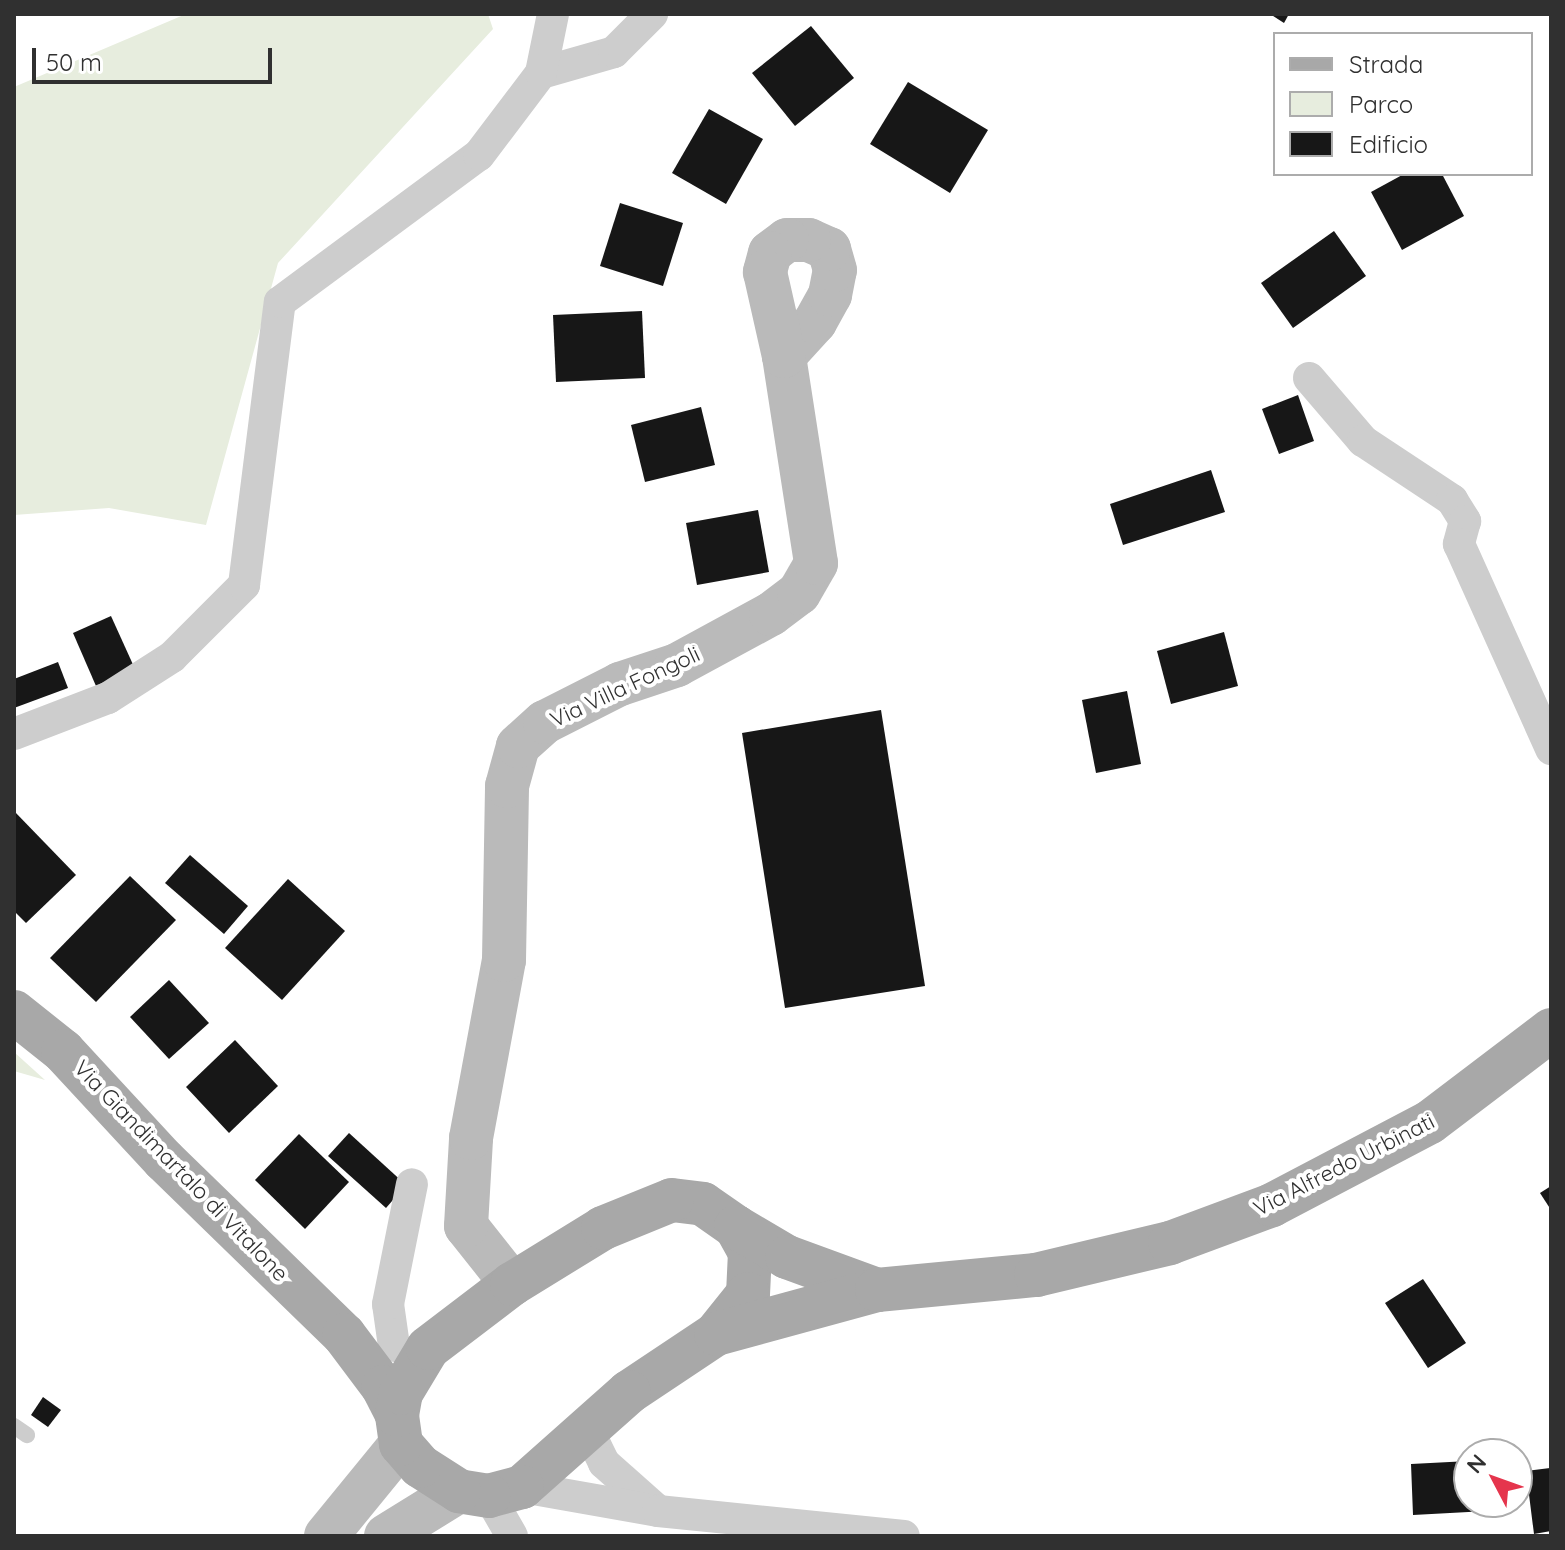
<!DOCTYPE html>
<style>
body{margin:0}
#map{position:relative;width:1565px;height:1550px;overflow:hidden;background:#fff;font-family:Quicksand,sans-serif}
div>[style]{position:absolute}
.green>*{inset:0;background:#e7edde}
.building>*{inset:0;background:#171717}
.lane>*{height:16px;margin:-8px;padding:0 8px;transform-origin:8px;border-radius:8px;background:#cdcdcd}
.street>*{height:32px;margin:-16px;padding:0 16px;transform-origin:16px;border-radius:16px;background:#cdcdcd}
.secondary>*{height:44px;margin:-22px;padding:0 22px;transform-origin:22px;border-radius:22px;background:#bababa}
.primary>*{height:44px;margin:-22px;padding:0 22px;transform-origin:22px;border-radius:22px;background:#a8a8a8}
span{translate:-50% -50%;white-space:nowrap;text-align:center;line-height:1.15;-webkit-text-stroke:8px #fff;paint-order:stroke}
.street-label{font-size:22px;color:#303030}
.frame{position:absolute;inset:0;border:16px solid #303030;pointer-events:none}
.legend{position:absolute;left:1273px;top:32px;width:260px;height:144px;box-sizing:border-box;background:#fff;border:2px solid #acacac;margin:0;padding:10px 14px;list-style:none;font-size:24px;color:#303030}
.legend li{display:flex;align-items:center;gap:16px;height:40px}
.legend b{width:40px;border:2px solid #acacac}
.north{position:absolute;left:1453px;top:1438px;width:80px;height:80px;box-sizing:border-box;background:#fff;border:2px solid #acacac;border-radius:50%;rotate:311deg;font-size:22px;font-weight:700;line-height:32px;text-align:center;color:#303030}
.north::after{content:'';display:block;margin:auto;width:28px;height:36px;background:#e5354d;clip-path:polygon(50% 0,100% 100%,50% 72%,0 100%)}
.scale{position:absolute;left:32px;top:48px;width:240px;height:36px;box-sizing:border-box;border:4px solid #303030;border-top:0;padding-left:10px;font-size:24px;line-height:28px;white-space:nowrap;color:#303030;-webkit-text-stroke:6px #fff;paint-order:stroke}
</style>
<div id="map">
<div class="green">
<i style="clip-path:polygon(186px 14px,488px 14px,493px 29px,278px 263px,206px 525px,109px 508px,14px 515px,14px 87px)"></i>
<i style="clip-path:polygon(14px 1052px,45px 1080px,14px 1071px)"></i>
</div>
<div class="building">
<i style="clip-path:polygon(1270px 14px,1289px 14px,1284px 23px)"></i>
<i style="clip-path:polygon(811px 26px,854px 78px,795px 126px,752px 73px)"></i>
<i style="clip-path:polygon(908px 82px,988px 130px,950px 193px,870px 144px)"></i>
<i style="clip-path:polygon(709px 109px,763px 139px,726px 204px,672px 173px)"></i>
<i style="clip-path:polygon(1404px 174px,1442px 174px,1464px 216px,1402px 250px,1371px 192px)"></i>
<i style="clip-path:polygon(620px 203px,683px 223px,663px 286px,600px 266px)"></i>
<i style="clip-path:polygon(1334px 231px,1366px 276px,1293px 328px,1261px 283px)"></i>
<i style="clip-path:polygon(642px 311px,645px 378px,556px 382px,553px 315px)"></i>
<i style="clip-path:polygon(1298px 395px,1314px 441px,1279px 454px,1262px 409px)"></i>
<i style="clip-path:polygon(701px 407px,715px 465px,645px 482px,631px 425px)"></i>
<i style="clip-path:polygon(1211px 470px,1225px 512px,1123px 545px,1110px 504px)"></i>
<i style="clip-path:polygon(758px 510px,769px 572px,697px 585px,686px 523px)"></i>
<i style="clip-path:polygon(111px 616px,135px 669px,96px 686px,73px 633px)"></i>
<i style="clip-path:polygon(1224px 632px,1238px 686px,1171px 704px,1157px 651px)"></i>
<i style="clip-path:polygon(58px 662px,68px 688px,14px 708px,14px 679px)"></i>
<i style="clip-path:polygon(1127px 691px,1141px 764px,1096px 773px,1082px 700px)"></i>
<i style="clip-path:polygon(881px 710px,925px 986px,785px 1008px,742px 733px)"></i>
<i style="clip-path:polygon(14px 811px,76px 875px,26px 923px,14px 911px)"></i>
<i style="clip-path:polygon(190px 855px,248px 906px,224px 934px,165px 883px)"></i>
<i style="clip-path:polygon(130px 876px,176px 920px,96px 1002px,50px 958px)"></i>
<i style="clip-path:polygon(288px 879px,345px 931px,282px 1000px,225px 948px)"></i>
<i style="clip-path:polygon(169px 980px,209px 1023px,169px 1059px,130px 1017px)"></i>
<i style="clip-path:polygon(235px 1040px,278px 1086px,229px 1133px,186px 1087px)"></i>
<i style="clip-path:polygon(349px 1133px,406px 1185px,386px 1208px,328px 1156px)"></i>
<i style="clip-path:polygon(299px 1134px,349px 1182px,305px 1229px,255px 1180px)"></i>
<i style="clip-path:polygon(1551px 1186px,1551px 1210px,1540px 1193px)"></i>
<i style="clip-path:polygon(1423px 1279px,1466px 1343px,1428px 1368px,1385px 1303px)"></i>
<i style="clip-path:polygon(43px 1397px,61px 1410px,48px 1427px,31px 1415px)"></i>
<i style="clip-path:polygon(1469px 1461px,1469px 1502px,1487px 1502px,1487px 1511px,1413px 1515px,1411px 1464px)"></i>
<i style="clip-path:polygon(1550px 1468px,1551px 1531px,1534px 1534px,1526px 1471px)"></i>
</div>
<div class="lane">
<i style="left:14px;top:1426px;width:16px;rotate:35deg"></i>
</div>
<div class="street">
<i style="left:541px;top:73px;width:76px;rotate:-16deg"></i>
<i style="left:614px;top:52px;width:54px;rotate:-45deg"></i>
<i style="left:1309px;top:378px;width:83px;rotate:49.4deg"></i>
<i style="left:1363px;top:441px;width:107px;rotate:33.5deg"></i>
<i style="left:1452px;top:500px;width:25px;rotate:58deg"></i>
<i style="left:1465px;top:521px;width:24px;rotate:105deg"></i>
<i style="left:1459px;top:544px;width:225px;rotate:65.8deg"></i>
<i style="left:14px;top:734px;width:101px;rotate:-21deg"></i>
<i style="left:108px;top:698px;width:76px;rotate:-32.6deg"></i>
<i style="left:172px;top:657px;width:102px;rotate:-45deg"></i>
<i style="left:244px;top:585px;width:285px;rotate:-82.8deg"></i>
<i style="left:280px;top:302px;width:247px;rotate:-36.5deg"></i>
<i style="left:479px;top:155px;width:103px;rotate:-52.9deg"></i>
<i style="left:541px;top:73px;width:60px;rotate:-78.5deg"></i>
<i style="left:394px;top:1346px;width:42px;rotate:-98.1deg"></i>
<i style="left:388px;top:1304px;width:122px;rotate:-78.7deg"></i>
<i style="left:587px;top:1428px;width:39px;rotate:64deg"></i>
<i style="left:604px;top:1463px;width:72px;rotate:41.6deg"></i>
<i style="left:522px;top:1487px;width:138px;rotate:10deg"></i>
<i style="left:658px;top:1511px;width:247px;rotate:5.8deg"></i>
<i style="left:489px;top:1496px;width:46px;rotate:60.1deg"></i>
</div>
<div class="secondary">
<i style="left:512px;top:1284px;width:74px;rotate:-128.4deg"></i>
<i style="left:466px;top:1226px;width:88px;rotate:-86.7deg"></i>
<i style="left:471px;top:1138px;width:181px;rotate:-79.5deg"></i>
<i style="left:504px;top:960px;width:174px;rotate:-89deg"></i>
<i style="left:507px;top:786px;width:41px;rotate:-74.6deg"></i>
<i style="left:518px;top:746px;width:36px;rotate:-42deg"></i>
<i style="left:545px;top:722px;width:84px;rotate:-26.9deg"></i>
<i style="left:620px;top:684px;width:60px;rotate:-18.4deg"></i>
<i style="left:677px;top:665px;width:107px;rotate:-28.5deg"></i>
<i style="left:771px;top:614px;width:35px;rotate:-37deg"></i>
<i style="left:799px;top:593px;width:34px;rotate:-60deg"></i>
<i style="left:816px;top:563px;width:209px;rotate:-98.8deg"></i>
<i style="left:784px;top:356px;width:46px;rotate:-47.6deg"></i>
<i style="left:815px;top:322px;width:31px;rotate:-61deg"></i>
<i style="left:830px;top:295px;width:25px;rotate:-79deg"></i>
<i style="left:835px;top:270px;width:22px;rotate:-106deg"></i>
<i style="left:829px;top:249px;width:22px;rotate:-156deg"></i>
<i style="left:809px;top:240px;width:22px;rotate:180deg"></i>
<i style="left:787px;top:240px;width:21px;rotate:143deg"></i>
<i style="left:770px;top:253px;width:20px;rotate:105deg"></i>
<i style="left:765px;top:272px;width:86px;rotate:77.3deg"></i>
<i style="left:326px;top:1536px;width:119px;rotate:-50.8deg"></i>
<i style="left:386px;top:1536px;width:86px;rotate:-31.7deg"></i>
</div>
<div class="primary">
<i style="left:14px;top:1012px;width:63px;rotate:38.5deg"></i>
<i style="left:63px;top:1051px;width:149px;rotate:47.2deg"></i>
<i style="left:164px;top:1160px;width:251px;rotate:44.2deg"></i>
<i style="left:344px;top:1335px;width:65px;rotate:53.1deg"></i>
<i style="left:383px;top:1387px;width:31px;rotate:63deg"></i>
<i style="left:672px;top:1200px;width:31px;rotate:7deg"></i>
<i style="left:703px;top:1204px;width:40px;rotate:34.9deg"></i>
<i style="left:736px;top:1227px;width:29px;rotate:61deg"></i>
<i style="left:750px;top:1252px;width:42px;rotate:92.7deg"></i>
<i style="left:748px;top:1294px;width:51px;rotate:128.7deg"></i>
<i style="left:716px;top:1334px;width:105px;rotate:146.3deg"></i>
<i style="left:629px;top:1392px;width:143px;rotate:138.4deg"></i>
<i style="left:522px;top:1487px;width:34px;rotate:165deg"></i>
<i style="left:489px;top:1496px;width:30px;rotate:-171deg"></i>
<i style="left:459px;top:1491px;width:46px;rotate:-147.3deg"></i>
<i style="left:420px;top:1466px;width:29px;rotate:-131deg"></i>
<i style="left:401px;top:1444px;width:29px;rotate:-98deg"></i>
<i style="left:397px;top:1415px;width:22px;rotate:-80deg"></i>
<i style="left:401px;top:1393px;width:52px;rotate:-59deg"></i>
<i style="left:428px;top:1348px;width:106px;rotate:-37.3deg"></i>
<i style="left:512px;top:1284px;width:107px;rotate:-31.6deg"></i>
<i style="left:603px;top:1228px;width:74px;rotate:-22.1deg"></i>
<i style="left:736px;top:1227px;width:59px;rotate:30.5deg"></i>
<i style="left:787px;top:1257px;width:96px;rotate:20.1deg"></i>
<i style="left:716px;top:1334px;width:167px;rotate:-15.3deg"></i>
<i style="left:877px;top:1290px;width:160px;rotate:-5.4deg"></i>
<i style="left:1036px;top:1275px;width:138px;rotate:-13.4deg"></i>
<i style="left:1170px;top:1243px;width:109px;rotate:-20.4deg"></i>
<i style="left:1272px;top:1205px;width:178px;rotate:-27.7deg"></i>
<i style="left:1430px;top:1122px;width:152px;rotate:-37.2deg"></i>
</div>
<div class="street-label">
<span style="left:625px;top:687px;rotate:-25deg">Via Villa Fongoli</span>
<span style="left:1344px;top:1165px;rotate:-27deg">Via Alfredo Urbinati</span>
<span style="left:181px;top:1171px;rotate:46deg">Via Giandimartalo di Vitalone</span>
</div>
<div class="frame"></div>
<ul class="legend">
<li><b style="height:10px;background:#a8a8a8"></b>Strada</li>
<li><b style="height:22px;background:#e7edde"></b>Parco</li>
<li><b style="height:22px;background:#171717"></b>Edificio</li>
</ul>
<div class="north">N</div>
<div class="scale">50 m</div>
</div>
